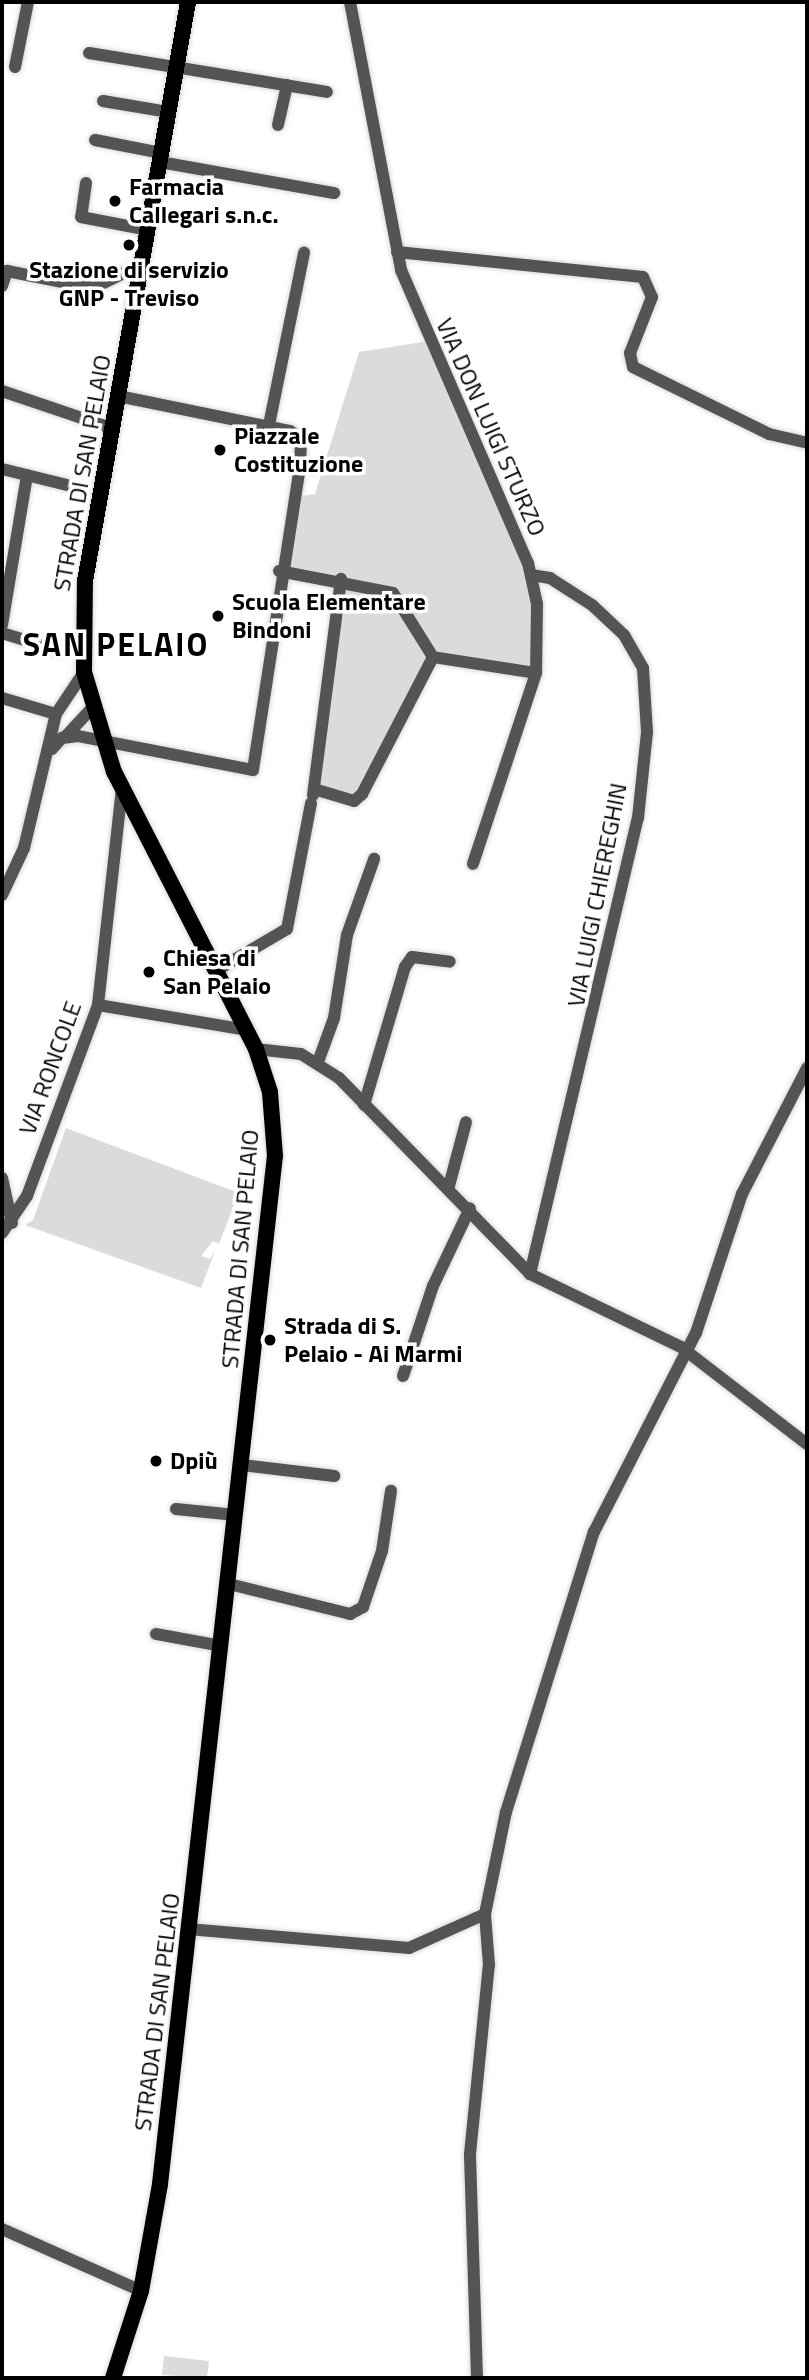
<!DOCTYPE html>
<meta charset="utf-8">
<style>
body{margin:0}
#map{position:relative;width:809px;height:2380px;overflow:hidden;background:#fff;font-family:"Titillium Web",sans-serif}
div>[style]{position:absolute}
.green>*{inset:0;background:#dbdbdb}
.roads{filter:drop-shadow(0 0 2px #dbdbdb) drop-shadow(0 0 2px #dbdbdb)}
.minor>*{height:12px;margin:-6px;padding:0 6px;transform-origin:6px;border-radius:6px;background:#545454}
.major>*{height:16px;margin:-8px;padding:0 8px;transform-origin:8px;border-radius:8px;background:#000}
.dots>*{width:19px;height:19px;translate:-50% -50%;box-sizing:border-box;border:4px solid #fff;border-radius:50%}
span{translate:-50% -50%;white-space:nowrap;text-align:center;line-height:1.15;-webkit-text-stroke:7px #fff;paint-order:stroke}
.poi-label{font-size:24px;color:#000;font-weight:700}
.left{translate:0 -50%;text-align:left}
.street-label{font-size:24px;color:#000}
.district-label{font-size:32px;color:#000;font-weight:700;letter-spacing:2px}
.frame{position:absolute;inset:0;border:4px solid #000;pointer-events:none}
</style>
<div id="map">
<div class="green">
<i style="clip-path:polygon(429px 341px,528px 563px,536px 673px,433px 657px,354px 801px,314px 789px,341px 582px,279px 571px,294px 497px,315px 494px,359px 352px)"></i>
<i style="clip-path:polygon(66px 1128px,239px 1193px,219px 1244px,213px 1241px,201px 1256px,210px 1259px,215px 1251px,201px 1288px,25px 1225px,33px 1220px)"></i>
<i style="clip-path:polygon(164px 2356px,209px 2361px,207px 2378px,162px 2375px)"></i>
</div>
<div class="roads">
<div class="minor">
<i style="left:350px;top:2px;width:273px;rotate:79.2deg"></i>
<i style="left:401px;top:270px;width:319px;rotate:66.6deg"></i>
<i style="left:528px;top:563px;width:42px;rotate:77.6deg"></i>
<i style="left:537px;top:604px;width:69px;rotate:90.8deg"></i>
<i style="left:536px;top:673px;width:201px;rotate:108.3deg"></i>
<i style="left:89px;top:53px;width:241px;rotate:9.3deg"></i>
<i style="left:15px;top:67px;width:66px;rotate:-78.7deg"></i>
<i style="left:103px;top:101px;width:67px;rotate:9.5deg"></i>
<i style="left:278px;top:125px;width:41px;rotate:-77.3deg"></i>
<i style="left:95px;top:140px;width:67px;rotate:11.1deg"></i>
<i style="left:160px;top:162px;width:177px;rotate:10.1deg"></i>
<i style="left:86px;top:183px;width:34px;rotate:98deg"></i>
<i style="left:81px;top:217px;width:68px;rotate:11deg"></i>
<i style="left:397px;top:252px;width:247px;rotate:5.8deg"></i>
<i style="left:643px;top:277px;width:22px;rotate:66deg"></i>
<i style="left:652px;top:297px;width:60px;rotate:111.4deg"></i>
<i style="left:630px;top:353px;width:14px;rotate:78deg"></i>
<i style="left:633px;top:367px;width:152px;rotate:26.2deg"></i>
<i style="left:769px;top:434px;width:39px;rotate:13deg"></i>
<i style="left:2px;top:286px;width:16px;rotate:-72deg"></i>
<i style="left:7px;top:271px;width:88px;rotate:11.2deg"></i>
<i style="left:93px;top:288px;width:55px;rotate:-26.1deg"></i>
<i style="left:2px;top:391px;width:115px;rotate:18.7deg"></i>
<i style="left:118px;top:396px;width:176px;rotate:11.5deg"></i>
<i style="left:290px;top:431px;width:14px;rotate:36deg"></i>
<i style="left:301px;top:439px;width:26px;rotate:92deg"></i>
<i style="left:300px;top:465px;width:15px;rotate:11deg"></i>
<i style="left:269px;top:425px;width:176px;rotate:-78.5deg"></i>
<i style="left:2px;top:469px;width:67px;rotate:13.8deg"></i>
<i style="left:279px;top:571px;width:116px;rotate:10.9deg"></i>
<i style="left:393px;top:593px;width:75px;rotate:58deg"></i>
<i style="left:433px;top:657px;width:104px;rotate:8.8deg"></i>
<i style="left:2px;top:625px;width:152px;rotate:-80.5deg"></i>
<i style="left:2px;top:633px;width:61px;rotate:17.2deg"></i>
<i style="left:2px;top:698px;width:56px;rotate:16.5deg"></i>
<i style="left:66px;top:736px;width:37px;rotate:-47deg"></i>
<i style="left:52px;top:749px;width:15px;rotate:-48deg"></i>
<i style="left:62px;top:738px;width:16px;rotate:-7deg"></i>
<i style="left:78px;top:736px;width:178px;rotate:11deg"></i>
<i style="left:253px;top:770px;width:309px;rotate:-81.2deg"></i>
<i style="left:314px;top:789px;width:42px;rotate:16.7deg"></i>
<i style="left:354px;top:801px;width:11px;rotate:-41deg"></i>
<i style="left:362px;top:794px;width:154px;rotate:-62.6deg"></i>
<i style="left:313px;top:795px;width:218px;rotate:-82.6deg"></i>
<i style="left:2px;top:895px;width:52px;rotate:-64.9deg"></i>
<i style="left:24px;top:848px;width:138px;rotate:-76.6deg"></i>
<i style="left:56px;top:714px;width:50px;rotate:-56.3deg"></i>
<i style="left:217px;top:970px;width:81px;rotate:-30.4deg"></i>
<i style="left:287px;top:929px;width:128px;rotate:-79.2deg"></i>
<i style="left:98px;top:1005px;width:152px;rotate:9.5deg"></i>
<i style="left:256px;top:1049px;width:45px;rotate:6.3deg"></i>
<i style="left:301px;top:1054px;width:45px;rotate:32.3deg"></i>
<i style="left:339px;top:1078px;width:274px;rotate:45.7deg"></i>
<i style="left:530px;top:1274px;width:168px;rotate:25.8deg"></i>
<i style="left:681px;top:1347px;width:159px;rotate:37.6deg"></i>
<i style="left:318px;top:1062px;width:47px;rotate:-70deg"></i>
<i style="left:334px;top:1018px;width:84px;rotate:-81.1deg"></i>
<i style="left:347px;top:935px;width:81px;rotate:-70.4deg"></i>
<i style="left:364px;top:1105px;width:144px;rotate:-73.5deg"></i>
<i style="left:405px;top:967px;width:12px;rotate:-55deg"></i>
<i style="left:412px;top:957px;width:38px;rotate:7deg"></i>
<i style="left:2px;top:1178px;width:46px;rotate:77.5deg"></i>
<i style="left:449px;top:1186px;width:66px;rotate:-75.1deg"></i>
<i style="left:2px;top:1233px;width:45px;rotate:-56deg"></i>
<i style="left:27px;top:1196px;width:204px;rotate:-69.6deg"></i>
<i style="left:98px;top:1005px;width:219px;rotate:-83.7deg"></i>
<i style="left:530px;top:1274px;width:469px;rotate:-76.7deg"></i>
<i style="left:638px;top:818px;width:86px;rotate:-84deg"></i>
<i style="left:647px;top:732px;width:64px;rotate:-93.6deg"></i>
<i style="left:643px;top:668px;width:38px;rotate:-120deg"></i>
<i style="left:624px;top:635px;width:44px;rotate:-136.8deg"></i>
<i style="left:592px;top:605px;width:50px;rotate:-147.3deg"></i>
<i style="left:550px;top:578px;width:18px;rotate:-171deg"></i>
<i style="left:403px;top:1376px;width:95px;rotate:-71.6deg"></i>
<i style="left:433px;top:1286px;width:86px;rotate:-64.6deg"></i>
<i style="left:242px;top:1465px;width:93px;rotate:6.8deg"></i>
<i style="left:176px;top:1509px;width:60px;rotate:5.7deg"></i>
<i style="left:229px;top:1584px;width:125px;rotate:13.9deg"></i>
<i style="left:350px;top:1614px;width:15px;rotate:-28deg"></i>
<i style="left:363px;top:1607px;width:59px;rotate:-71.3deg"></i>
<i style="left:382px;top:1551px;width:61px;rotate:-81.5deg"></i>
<i style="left:156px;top:1634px;width:67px;rotate:10.3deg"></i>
<i style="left:188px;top:1929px;width:222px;rotate:4.9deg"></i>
<i style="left:409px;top:1948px;width:83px;rotate:-24.1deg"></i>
<i style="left:2px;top:2229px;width:152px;rotate:24deg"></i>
<i style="left:477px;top:2378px;width:224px;rotate:-91.8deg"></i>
<i style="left:470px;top:2154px;width:190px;rotate:-84.3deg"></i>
<i style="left:489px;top:1965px;width:51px;rotate:-94.5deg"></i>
<i style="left:485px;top:1914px;width:104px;rotate:-78.4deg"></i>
<i style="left:506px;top:1812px;width:294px;rotate:-72.6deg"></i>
<i style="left:594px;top:1532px;width:224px;rotate:-62.9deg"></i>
<i style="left:696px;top:1333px;width:146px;rotate:-71.7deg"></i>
<i style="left:742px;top:1194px;width:142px;rotate:-62.7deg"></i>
</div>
<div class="major">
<i style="left:113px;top:2378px;width:91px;rotate:-72.2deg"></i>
<i style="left:141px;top:2291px;width:109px;rotate:-79.9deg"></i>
<i style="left:160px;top:2184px;width:1034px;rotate:-83.62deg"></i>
<i style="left:275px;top:1156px;width:64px;rotate:-94.5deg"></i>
<i style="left:270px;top:1092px;width:45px;rotate:-108deg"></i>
<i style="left:256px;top:1049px;width:311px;rotate:-117.1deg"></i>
<i style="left:114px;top:772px;width:104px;rotate:-106.7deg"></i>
<i style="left:84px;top:672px;width:91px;rotate:-89.4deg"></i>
<i style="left:85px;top:581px;width:588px;rotate:-79.91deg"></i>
</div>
</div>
<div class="dots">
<i style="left:115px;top:201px;background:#000"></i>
<i style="left:129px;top:245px;background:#000"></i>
<i style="left:220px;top:450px;background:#000"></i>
<i style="left:218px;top:616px;background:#000"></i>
<i style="left:149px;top:972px;background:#000"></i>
<i style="left:270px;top:1340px;background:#000"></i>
<i style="left:156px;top:1461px;background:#000"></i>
</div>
<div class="poi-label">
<span class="left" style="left:129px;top:201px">Farmacia<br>Callegari s.n.c.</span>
<span style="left:129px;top:284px">Stazione di servizio<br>GNP - Treviso</span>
<span class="left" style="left:234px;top:450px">Piazzale<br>Costituzione</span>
<span class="left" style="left:232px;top:616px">Scuola Elementare<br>Bindoni</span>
<span class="left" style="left:163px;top:972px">Chiesa di<br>San Pelaio</span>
<span class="left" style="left:284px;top:1340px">Strada di S.<br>Pelaio - Ai Marmi</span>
<span class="left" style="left:170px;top:1461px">Dpiù</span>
</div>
<div class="street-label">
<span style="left:491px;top:427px;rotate:66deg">VIA DON LUIGI STURZO</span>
<span style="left:82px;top:473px;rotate:-80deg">STRADA DI SAN PELAIO</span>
<span style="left:597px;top:895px;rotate:-79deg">VIA LUIGI CHIEREGHIN</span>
<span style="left:50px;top:1068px;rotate:-70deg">VIA RONCOLE</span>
<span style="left:240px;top:1249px;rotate:-85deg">STRADA DI SAN PELAIO</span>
<span style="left:157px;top:2012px;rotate:-83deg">STRADA DI SAN PELAIO</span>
</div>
<div class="district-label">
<span style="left:116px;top:644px">SAN PELAIO</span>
</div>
<div class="frame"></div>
</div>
